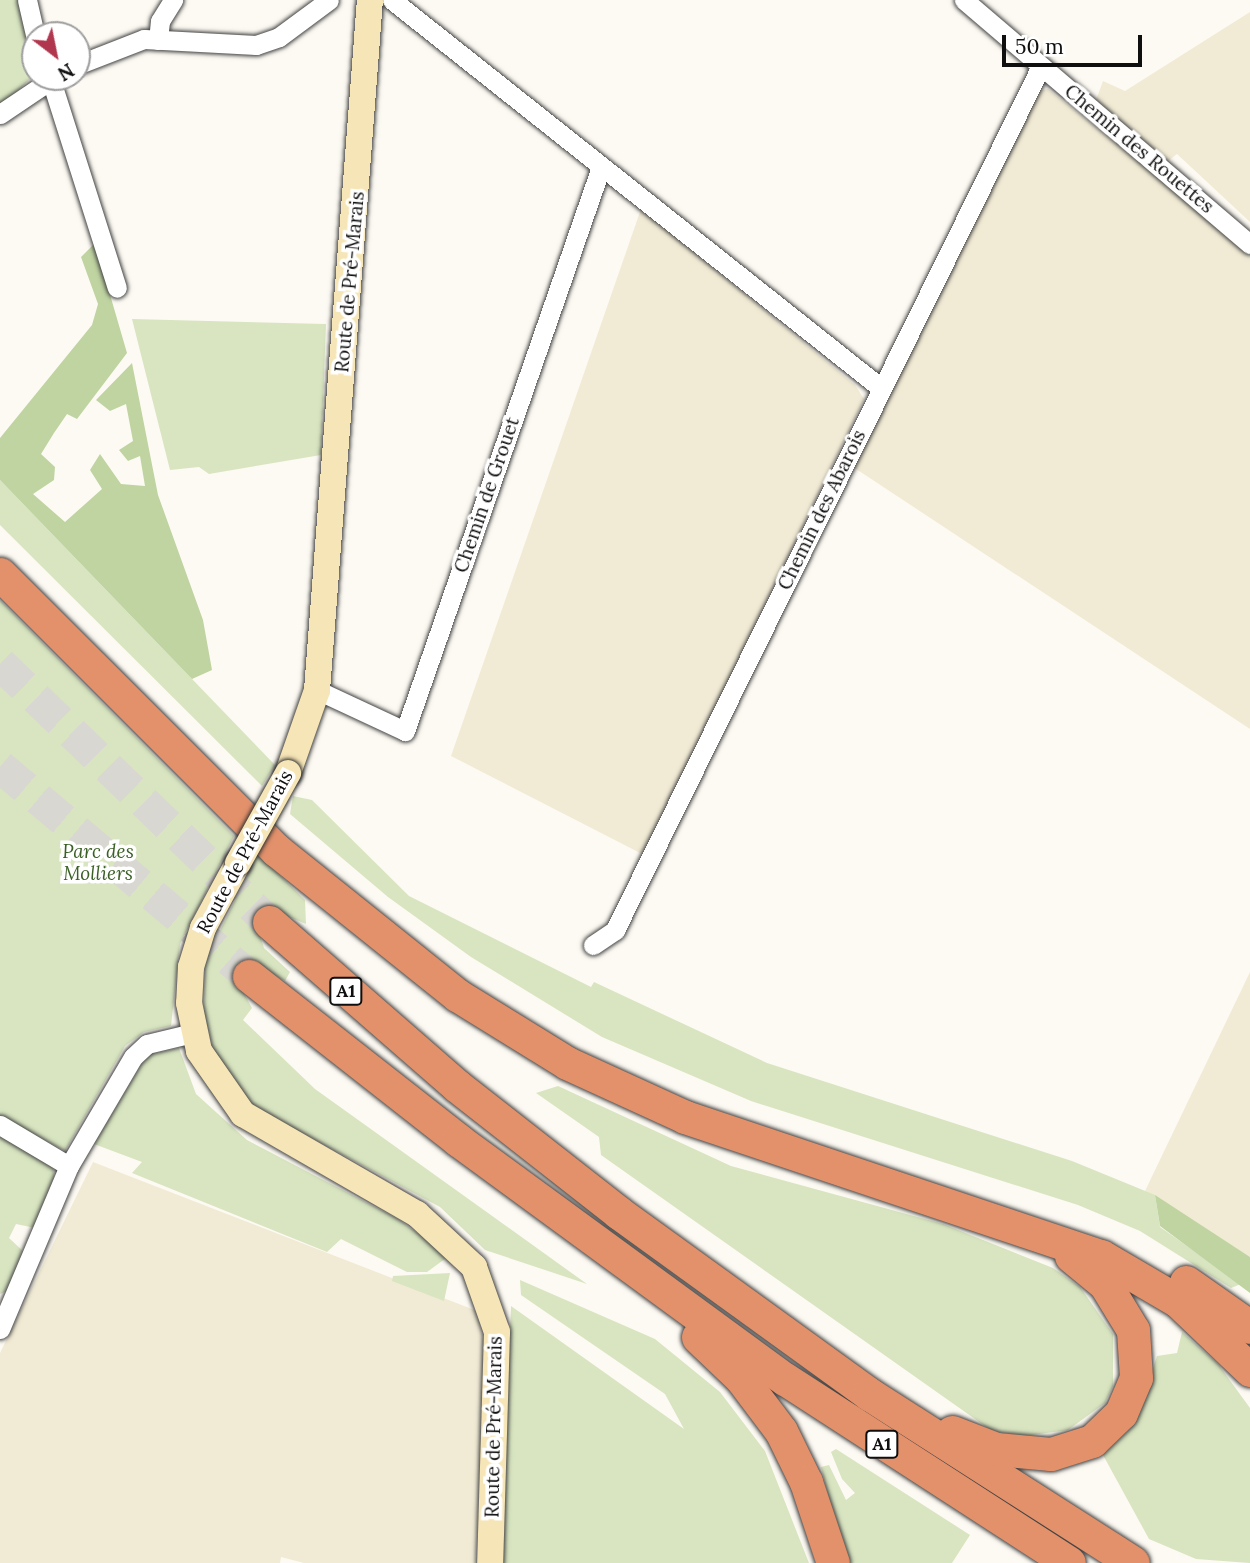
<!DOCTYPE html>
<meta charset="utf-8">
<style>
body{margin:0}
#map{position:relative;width:1250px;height:1563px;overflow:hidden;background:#fdfaf3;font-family:Lora,serif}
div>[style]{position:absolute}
.farmland>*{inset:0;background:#f1ebd5}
.green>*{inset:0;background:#d8e5c0}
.forest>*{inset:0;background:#bfd4a1}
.highway-tunnel>*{height:33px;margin-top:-16.5px;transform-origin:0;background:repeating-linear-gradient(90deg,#d9d7d1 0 33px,transparent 0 50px)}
.roads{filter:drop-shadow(0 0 2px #424242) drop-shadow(0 0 2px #424242)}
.street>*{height:19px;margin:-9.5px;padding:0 9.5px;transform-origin:9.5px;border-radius:9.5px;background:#fff}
.secondary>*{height:26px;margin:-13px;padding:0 13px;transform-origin:13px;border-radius:13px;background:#f6e5b6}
.highway>*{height:33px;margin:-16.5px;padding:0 16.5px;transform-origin:16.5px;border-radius:16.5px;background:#e3916b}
.bridges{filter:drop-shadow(0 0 2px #313131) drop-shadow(0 0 2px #313131)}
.secondary-bridge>*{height:26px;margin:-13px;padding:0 13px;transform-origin:13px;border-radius:13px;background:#f6e5b6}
span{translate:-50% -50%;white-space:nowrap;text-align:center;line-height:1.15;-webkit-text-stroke:7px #fff;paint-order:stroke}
.shield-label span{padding:2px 5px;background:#fff;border:2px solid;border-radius:5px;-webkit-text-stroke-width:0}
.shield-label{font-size:18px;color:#0f0f0f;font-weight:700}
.street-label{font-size:19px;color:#0f0f0f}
.park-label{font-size:19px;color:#3b6026;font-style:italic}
.north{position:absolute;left:21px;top:21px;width:70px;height:70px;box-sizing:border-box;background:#fff;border:2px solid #9f9f9f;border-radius:50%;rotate:148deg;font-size:19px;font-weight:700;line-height:28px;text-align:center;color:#0f0f0f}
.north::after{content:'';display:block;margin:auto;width:24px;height:32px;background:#b0374e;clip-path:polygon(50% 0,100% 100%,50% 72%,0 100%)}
.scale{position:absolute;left:1002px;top:35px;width:140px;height:32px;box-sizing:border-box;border:4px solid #0f0f0f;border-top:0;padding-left:9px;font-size:21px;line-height:24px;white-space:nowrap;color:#0f0f0f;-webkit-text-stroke:5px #fff;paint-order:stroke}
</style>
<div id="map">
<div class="farmland">
<i style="clip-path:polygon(1250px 12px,1250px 222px,1177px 154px,1168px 161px,1096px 100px,1103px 81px,1125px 91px)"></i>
<i style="clip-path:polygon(1048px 89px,1250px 252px,1250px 729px,850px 465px,1036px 91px)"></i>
<i style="clip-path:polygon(641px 209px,855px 385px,864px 399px,644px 855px,451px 756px)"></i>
<i style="clip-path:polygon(1250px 972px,1250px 1257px,1145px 1191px)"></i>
<i style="clip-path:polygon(93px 1162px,477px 1311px,486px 1355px,475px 1563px,304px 1563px,281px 1557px,280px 1563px,0 1563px,0 1353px)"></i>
</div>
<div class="green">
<i style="clip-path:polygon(0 0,22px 0,35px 74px,0 108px)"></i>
<i style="clip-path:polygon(132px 319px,326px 324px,321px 455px,209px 474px,199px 467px,170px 470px)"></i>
<i style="clip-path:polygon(0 480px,275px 765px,262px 786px,0 525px)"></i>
<i style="clip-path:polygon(0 600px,234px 836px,180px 944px,171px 1026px,144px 1032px,125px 1046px,65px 1151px,0 1116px)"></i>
<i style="clip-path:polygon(293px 796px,312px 800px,409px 896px,591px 987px,594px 982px,767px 1063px,1072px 1161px,1155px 1195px,1160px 1227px,1241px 1284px,1231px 1288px,1140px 1231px,1078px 1205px,751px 1101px,602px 1037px,471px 957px,388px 897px,290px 814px)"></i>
<i style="clip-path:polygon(258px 854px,305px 900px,306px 924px,282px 914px,258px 930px,264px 948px,290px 972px,285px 981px,256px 965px,236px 979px,252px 1008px,243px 1020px,315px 1089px,587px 1284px,485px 1250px,440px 1207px,250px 1105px,217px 1064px,204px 1014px,205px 961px)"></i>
<i style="clip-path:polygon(179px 1048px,196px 1094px,247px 1140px,398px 1219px,449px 1256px,427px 1272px,407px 1272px,341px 1239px,327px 1252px,132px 1173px,142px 1162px,94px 1144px,147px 1055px)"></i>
<i style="clip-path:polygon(558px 1086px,731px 1166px,943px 1224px,1053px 1268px,1080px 1287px,1113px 1334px,1113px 1386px,1105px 1403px,1068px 1430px,1025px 1436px,992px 1431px,601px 1155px,599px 1137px,536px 1093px)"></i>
<i style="clip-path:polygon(0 1132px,52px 1162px,55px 1182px,35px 1228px,16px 1224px,9px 1238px,24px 1252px,8px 1291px,0 1294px)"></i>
<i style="clip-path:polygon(450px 1273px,444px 1301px,392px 1281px,393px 1276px)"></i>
<i style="clip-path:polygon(520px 1280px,655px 1339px,720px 1392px,765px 1451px,809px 1563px,501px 1563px,511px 1306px,684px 1429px,665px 1394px,521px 1295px)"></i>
<i style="clip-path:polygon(1182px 1332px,1218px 1364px,1250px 1408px,1250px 1563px,1196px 1559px,1149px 1539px,1103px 1455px,1135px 1424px,1157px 1356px,1177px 1353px)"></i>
<i style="clip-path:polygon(836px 1449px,970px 1535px,952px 1563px,845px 1563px,821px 1467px,829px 1465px,846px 1500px,855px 1493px,842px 1479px,831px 1452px)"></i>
</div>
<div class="forest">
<i style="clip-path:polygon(95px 243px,127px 353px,77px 419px,67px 414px,54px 433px,41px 454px,55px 467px,54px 480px,33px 494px,65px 522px,102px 489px,90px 470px,100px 454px,121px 484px,145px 486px,140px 456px,128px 461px,119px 450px,133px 441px,126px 404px,110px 411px,96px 400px,132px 363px,158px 495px,203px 620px,212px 670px,192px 679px,0 480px,0 438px,92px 325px,98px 304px,81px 257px)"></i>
<i style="clip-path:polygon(1155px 1195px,1250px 1257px,1250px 1293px,1160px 1226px)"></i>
</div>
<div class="highway-tunnel">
<i style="left:0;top:663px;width:373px;rotate:43.9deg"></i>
<i style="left:0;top:766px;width:326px;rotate:40.1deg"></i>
</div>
<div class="roads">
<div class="street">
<i style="left:27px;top:0;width:36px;rotate:77deg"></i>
<i style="left:392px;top:0;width:624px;rotate:38.43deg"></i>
<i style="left:964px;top:0;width:376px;rotate:40.5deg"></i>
<i style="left:158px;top:40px;width:19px;rotate:-84deg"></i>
<i style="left:160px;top:21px;width:25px;rotate:-58deg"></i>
<i style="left:77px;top:65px;width:72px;rotate:-21.2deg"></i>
<i style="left:144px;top:39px;width:112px;rotate:3.1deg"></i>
<i style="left:256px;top:45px;width:24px;rotate:-19deg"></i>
<i style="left:279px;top:37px;width:62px;rotate:-36.5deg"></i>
<i style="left:50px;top:77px;width:221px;rotate:72.4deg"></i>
<i style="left:0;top:114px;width:66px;rotate:-33.9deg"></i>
<i style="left:317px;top:690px;width:97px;rotate:25deg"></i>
<i style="left:405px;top:731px;width:597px;rotate:-70.84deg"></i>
<i style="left:593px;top:945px;width:27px;rotate:-34deg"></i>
<i style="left:615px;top:930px;width:963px;rotate:-63.75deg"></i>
<i style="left:0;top:1125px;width:80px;rotate:30.7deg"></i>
<i style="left:0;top:1329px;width:177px;rotate:-67.1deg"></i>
<i style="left:69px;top:1166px;width:126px;rotate:-59.6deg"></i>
<i style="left:133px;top:1057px;width:19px;rotate:-43deg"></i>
<i style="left:147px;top:1044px;width:47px;rotate:-13.4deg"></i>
</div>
<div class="secondary">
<i style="left:288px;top:773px;width:88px;rotate:-70.7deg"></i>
<i style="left:317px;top:690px;width:692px;rotate:-85.61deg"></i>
<i style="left:238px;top:863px;width:74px;rotate:118.3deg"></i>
<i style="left:203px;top:928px;width:41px;rotate:107.1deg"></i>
<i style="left:191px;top:967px;width:36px;rotate:93deg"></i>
<i style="left:189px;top:1003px;width:49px;rotate:78.2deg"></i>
<i style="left:199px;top:1051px;width:77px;rotate:55.1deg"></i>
<i style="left:243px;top:1114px;width:201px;rotate:29.9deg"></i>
<i style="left:417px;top:1214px;width:78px;rotate:42.9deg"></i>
<i style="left:474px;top:1267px;width:69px;rotate:70.5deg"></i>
<i style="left:497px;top:1332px;width:231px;rotate:91.7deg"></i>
</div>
<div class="highway">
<i style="left:0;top:574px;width:390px;rotate:45deg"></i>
<i style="left:276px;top:850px;width:232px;rotate:38.7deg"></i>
<i style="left:457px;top:995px;width:129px;rotate:31.7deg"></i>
<i style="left:567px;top:1063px;width:130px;rotate:24.6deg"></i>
<i style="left:685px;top:1117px;width:439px;rotate:18.5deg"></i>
<i style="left:1101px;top:1256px;width:89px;rotate:30.3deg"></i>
<i style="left:1178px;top:1301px;width:100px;rotate:43.8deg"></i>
<i style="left:269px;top:922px;width:249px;rotate:41.1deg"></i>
<i style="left:457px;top:1086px;width:206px;rotate:38.1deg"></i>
<i style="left:619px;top:1213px;width:309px;rotate:35.9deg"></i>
<i style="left:869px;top:1394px;width:313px;rotate:32.6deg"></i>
<i style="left:249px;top:976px;width:266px;rotate:38.1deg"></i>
<i style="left:458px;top:1140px;width:405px;rotate:36.2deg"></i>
<i style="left:785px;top:1379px;width:338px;rotate:32.9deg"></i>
<i style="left:1186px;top:1282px;width:78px;rotate:35.1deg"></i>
<i style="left:698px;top:1337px;width:59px;rotate:43.6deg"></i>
<i style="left:741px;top:1378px;width:66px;rotate:53deg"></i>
<i style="left:781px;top:1431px;width:57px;rotate:63.9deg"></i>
<i style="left:806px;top:1482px;width:85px;rotate:71.6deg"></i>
<i style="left:952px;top:1432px;width:47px;rotate:21.1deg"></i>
<i style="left:996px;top:1449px;width:55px;rotate:5.2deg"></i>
<i style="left:1051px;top:1454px;width:43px;rotate:-17.6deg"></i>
<i style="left:1092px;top:1441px;width:40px;rotate:-44deg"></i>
<i style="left:1121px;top:1413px;width:38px;rotate:-67deg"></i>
<i style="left:1136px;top:1378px;width:48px;rotate:-93.6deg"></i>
<i style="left:1133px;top:1330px;width:54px;rotate:-121.3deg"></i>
<i style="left:1105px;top:1284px;width:44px;rotate:-140.5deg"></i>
</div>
</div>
<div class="bridges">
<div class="secondary-bridge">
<i style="left:238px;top:863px;width:103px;rotate:-60.9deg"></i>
</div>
</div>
<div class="shield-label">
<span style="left:346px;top:991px">A1</span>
<span style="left:882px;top:1444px">A1</span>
</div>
<div class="street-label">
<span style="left:1139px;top:149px;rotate:40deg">Chemin des Rouettes</span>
<span style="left:350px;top:282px;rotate:-85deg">Route de Pré-Marais</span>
<span style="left:487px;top:495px;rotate:-71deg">Chemin de Grouet</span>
<span style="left:822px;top:510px;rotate:-64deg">Chemin des Abarois</span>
<span style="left:245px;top:852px;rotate:-62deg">Route de Pré-Marais</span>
<span style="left:494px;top:1427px;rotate:-89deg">Route de Pré-Marais</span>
</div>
<div class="park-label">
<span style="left:98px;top:863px">Parc des<br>Molliers</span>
</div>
<div class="north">N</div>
<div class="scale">50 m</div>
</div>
